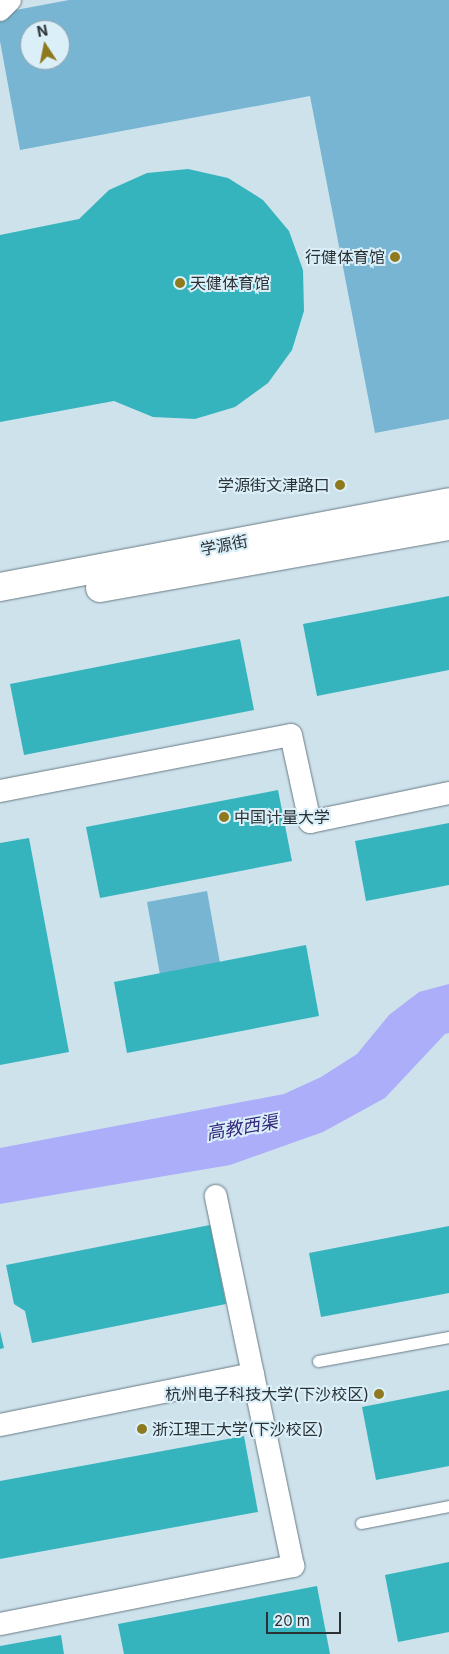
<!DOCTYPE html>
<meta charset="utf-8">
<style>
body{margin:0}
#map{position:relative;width:449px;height:1654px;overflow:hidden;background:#cee2ec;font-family:Inter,"Noto Sans SC",sans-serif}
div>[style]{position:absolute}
.green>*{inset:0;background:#77b5d2}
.water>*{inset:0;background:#adaefa}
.building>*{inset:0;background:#35b4bd}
.roads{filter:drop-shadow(0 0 1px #697b84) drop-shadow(0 0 1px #697b84)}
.service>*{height:11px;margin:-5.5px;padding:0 5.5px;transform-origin:5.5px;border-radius:5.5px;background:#fff}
.minor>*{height:22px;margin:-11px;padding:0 11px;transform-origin:11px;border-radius:11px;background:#fff}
.secondary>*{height:28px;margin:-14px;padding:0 14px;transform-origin:14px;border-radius:14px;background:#fff}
.dots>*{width:14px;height:14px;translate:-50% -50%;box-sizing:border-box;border:2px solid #dbeff9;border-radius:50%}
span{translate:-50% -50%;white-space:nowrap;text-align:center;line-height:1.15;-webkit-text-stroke:4px #dbeff9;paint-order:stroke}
.poi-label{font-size:16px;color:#2a3236}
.right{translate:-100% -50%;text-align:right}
.left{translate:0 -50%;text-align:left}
.street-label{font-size:16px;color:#2a3236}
.water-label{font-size:18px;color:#33277b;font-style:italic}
.north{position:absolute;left:20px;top:20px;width:50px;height:50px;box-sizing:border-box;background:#dbeff9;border:1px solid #94a3ab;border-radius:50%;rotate:349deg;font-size:14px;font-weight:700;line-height:20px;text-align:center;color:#2a3236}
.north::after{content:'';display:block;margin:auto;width:18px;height:22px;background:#8e791e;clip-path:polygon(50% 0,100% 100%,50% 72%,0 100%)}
.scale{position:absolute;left:266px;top:1612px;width:75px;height:22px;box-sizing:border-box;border:2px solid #2a3236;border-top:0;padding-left:6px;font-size:15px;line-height:18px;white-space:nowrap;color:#2a3236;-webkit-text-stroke:4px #dbeff9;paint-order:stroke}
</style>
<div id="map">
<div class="green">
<i style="clip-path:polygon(evenodd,69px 0,449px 0,449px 419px,375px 433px,310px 96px,20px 150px,0 41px,0 13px,69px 0,30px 30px,60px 30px,60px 60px,30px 60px,30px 30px)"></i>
<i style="clip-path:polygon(207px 891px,229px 1013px,169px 1025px,147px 902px)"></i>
</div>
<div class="water">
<i style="clip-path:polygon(449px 984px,449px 1033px,445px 1034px,385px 1098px,323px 1132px,230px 1165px,0 1204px,0 1148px,284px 1094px,321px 1077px,357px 1054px,389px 1015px,419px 992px)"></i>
</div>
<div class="building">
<i style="clip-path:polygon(188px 169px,228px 178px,263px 200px,289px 231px,303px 270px,304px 311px,292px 350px,268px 383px,235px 407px,195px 419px,153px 417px,114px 401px,0 422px,0 235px,79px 219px,109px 190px,147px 173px)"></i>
<i style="clip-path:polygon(449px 596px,449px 670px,317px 696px,303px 624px)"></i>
<i style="clip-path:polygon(240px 639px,254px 710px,24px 755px,10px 684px)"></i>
<i style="clip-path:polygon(278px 790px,292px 861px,100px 898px,86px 827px)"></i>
<i style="clip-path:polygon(449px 823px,449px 885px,366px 901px,355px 841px)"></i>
<i style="clip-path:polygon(29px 838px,69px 1052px,0 1065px,0 843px)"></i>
<i style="clip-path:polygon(306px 945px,319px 1016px,127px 1053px,114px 982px)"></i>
<i style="clip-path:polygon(210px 1225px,226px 1304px,32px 1343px,25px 1311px,14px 1304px,6px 1265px)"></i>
<i style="clip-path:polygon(449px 1226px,449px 1293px,321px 1317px,309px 1253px)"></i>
<i style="clip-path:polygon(0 1331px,4px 1348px,0 1349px)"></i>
<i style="clip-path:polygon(449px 1390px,449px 1466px,376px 1480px,362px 1407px)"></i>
<i style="clip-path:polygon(244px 1436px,258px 1512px,0 1559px,0 1481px)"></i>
<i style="clip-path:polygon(449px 1562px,449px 1632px,398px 1642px,385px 1575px)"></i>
<i style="clip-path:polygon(317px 1586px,330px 1654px,124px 1654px,118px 1624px)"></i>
<i style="clip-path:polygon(61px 1635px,64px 1654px,0 1654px,0 1646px)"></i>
</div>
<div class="roads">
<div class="service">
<i style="left:318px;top:1361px;width:133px;rotate:-10.4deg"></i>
<i style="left:361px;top:1523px;width:90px;rotate:-10.9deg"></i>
</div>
<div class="minor">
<i style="left:0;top:10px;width:14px;rotate:-45deg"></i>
<i style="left:0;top:791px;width:296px;rotate:-10.9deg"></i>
<i style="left:291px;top:735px;width:89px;rotate:77.7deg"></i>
<i style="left:310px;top:822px;width:142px;rotate:-11.8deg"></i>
<i style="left:0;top:1425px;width:258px;rotate:-11.4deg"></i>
<i style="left:0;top:1624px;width:299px;rotate:-11.2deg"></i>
<i style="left:293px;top:1566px;width:378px;rotate:-101.8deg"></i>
</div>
<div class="secondary">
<i style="left:0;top:587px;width:457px;rotate:-10.7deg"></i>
<i style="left:100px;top:588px;width:354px;rotate:-10.1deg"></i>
</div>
</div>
<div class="dots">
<i style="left:395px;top:257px;background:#8e791e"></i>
<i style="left:180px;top:283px;background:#8e791e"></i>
<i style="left:340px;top:485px;background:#8e791e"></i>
<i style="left:224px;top:817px;background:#8e791e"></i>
<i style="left:379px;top:1394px;background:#8e791e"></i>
<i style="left:142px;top:1429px;background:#8e791e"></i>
</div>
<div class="poi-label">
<span class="right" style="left:385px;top:257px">行健体育馆</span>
<span class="left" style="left:190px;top:283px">天健体育馆</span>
<span class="right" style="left:330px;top:485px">学源街文津路口</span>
<span class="left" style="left:234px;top:817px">中国计量大学</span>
<span class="right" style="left:369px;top:1394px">杭州电子科技大学(下沙校区)</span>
<span class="left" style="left:152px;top:1429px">浙江理工大学(下沙校区)</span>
</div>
<div class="street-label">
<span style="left:224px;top:545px;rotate:-11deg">学源街</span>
</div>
<div class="water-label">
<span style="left:242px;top:1128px;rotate:-10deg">高教西渠</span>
</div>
<div class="north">N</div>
<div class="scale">20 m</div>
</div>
